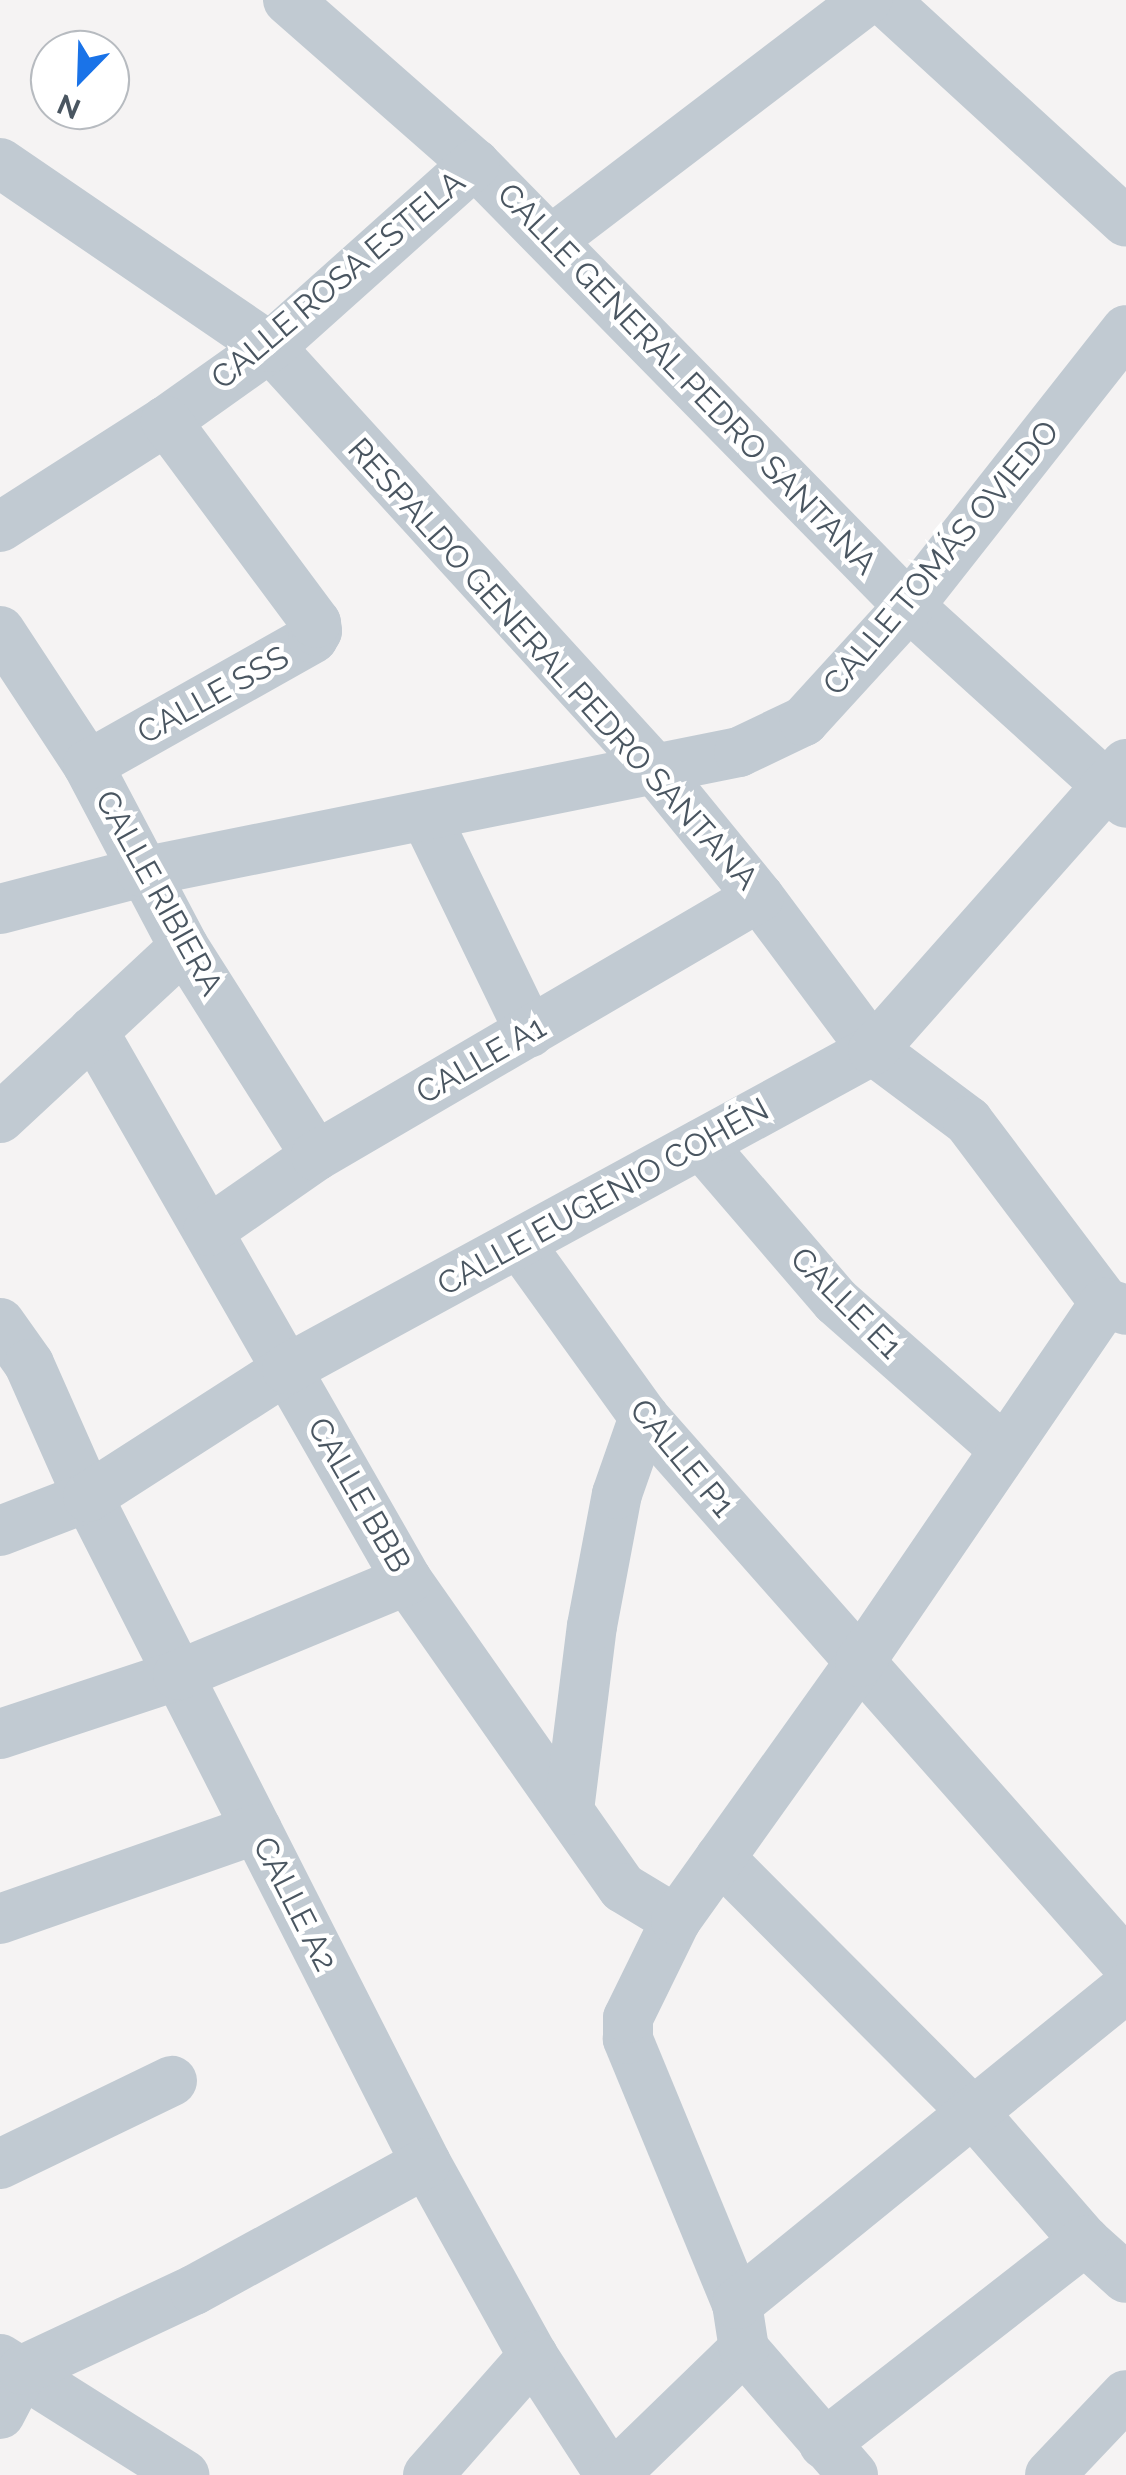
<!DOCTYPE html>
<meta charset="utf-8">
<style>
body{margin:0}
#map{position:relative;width:1126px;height:2475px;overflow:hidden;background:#f5f3f3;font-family:Raleway,sans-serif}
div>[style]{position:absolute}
.minor>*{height:50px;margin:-25px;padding:0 25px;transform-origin:25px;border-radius:25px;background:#c1cad2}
span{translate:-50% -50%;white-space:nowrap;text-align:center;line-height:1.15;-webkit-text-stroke:9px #fff;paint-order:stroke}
.street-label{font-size:32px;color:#4a5661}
.north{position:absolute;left:30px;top:30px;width:100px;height:100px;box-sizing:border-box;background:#fff;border:2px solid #b7bbc0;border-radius:50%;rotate:203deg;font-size:28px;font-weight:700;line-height:40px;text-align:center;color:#4a5661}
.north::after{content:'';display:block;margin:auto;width:35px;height:45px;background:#1a73e8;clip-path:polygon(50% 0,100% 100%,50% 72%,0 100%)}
</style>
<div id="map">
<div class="minor">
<i style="left:288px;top:0;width:249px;rotate:41.3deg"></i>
<i style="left:475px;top:164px;width:619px;rotate:45.52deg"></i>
<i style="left:909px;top:606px;width:293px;rotate:42.2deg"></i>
<i style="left:884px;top:0;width:328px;rotate:42.5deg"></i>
<i style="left:0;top:163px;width:327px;rotate:34.3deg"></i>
<i style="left:270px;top:347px;width:568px;rotate:47.64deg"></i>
<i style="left:653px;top:767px;width:168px;rotate:50.8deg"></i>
<i style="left:759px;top:897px;width:191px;rotate:53.3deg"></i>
<i style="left:873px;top:1050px;width:119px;rotate:36.8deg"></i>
<i style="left:968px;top:1121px;width:228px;rotate:53deg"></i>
<i style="left:1105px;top:1303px;width:22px;rotate:18deg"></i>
<i style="left:553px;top:239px;width:395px;rotate:-37.3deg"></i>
<i style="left:0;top:527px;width:197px;rotate:-32.6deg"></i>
<i style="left:166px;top:421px;width:128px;rotate:-35.4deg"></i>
<i style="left:270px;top:347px;width:275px;rotate:-41.8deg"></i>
<i style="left:0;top:631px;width:160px;rotate:56.7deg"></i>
<i style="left:88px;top:765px;width:206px;rotate:62.2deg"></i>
<i style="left:184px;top:947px;width:247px;rotate:57.7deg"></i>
<i style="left:88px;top:765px;width:258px;rotate:-29.4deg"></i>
<i style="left:313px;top:638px;width:8px;rotate:-60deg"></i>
<i style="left:317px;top:631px;width:8px;rotate:-97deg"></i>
<i style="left:316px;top:623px;width:252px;rotate:-126.6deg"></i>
<i style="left:426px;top:817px;width:239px;rotate:64.2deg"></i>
<i style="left:0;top:909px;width:147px;rotate:-14.6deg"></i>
<i style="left:142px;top:872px;width:609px;rotate:-11.37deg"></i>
<i style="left:739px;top:752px;width:72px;rotate:-25.5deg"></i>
<i style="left:804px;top:721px;width:156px;rotate:-47.6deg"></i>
<i style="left:909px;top:606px;width:351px;rotate:-51.8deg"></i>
<i style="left:93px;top:1031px;width:632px;rotate:60.23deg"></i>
<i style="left:407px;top:1580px;width:376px;rotate:55deg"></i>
<i style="left:623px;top:1888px;width:62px;rotate:31.1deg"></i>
<i style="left:0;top:1118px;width:251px;rotate:-42.9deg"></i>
<i style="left:701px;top:1144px;width:207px;rotate:49.3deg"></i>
<i style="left:836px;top:1301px;width:224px;rotate:41.4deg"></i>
<i style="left:208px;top:1231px;width:131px;rotate:-34.8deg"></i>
<i style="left:316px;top:1156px;width:513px;rotate:-30.31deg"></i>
<i style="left:519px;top:1243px;width:214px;rotate:54.3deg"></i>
<i style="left:644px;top:1417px;width:728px;rotate:48.56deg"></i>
<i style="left:0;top:1323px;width:50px;rotate:54.7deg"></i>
<i style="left:29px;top:1364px;width:145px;rotate:66.1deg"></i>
<i style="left:88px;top:1497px;width:747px;rotate:63.09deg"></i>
<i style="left:426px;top:2163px;width:221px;rotate:61deg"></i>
<i style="left:533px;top:2356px;width:142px;rotate:57.1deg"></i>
<i style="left:0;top:1531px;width:94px;rotate:-21.1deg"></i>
<i style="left:88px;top:1497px;width:237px;rotate:-32.7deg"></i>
<i style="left:287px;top:1369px;width:667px;rotate:-28.56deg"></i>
<i style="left:873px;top:1050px;width:382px;rotate:-48.5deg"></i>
<i style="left:0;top:1734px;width:188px;rotate:-18.3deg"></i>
<i style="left:178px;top:1675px;width:248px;rotate:-22.5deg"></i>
<i style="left:569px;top:1810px;width:185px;rotate:-82.9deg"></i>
<i style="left:592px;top:1626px;width:134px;rotate:-79.3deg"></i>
<i style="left:617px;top:1494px;width:82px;rotate:-70.7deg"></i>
<i style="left:720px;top:1858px;width:356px;rotate:45.1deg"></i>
<i style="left:971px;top:2110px;width:174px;rotate:49deg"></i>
<i style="left:1085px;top:2241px;width:55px;rotate:42.1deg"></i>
<i style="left:0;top:1919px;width:272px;rotate:-19.3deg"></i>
<i style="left:0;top:2164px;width:191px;rotate:-25.8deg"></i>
<i style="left:737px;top:2304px;width:287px;rotate:-112.4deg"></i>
<i style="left:628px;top:2039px;width:21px;rotate:-90deg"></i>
<i style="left:628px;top:2018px;width:109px;rotate:-63.9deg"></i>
<i style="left:676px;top:1920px;width:317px;rotate:-54.5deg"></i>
<i style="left:860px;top:1662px;width:435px;rotate:-55.7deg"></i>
<i style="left:0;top:2359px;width:218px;rotate:32.2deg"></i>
<i style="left:0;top:2414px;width:50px;rotate:-62.4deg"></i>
<i style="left:23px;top:2370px;width:189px;rotate:-25.1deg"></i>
<i style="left:194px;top:2290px;width:264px;rotate:-28.7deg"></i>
<i style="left:824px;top:2444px;width:331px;rotate:-37.9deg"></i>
<i style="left:428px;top:2475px;width:159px;rotate:-48.6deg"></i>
<i style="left:614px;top:2475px;width:181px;rotate:-44.1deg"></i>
<i style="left:853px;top:2475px;width:167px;rotate:-130.9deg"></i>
<i style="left:744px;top:2349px;width:46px;rotate:-98.8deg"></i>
<i style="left:737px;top:2304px;width:501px;rotate:-39.09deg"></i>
<i style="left:1050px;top:2475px;width:110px;rotate:-46.5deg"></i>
</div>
<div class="street-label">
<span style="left:338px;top:280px;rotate:-40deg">CALLE ROSA ESTELA</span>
<span style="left:687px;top:379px;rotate:46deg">CALLE GENERAL PEDRO SANTANA</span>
<span style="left:941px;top:558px;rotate:-50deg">CALLE TOMÁS OVIEDO</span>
<span style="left:553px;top:664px;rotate:48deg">RESPALDO GENERAL PEDRO SANTANA</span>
<span style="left:213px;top:695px;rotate:-29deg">CALLE SSS</span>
<span style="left:159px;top:893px;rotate:61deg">CALLE RIBIERA</span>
<span style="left:481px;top:1060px;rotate:-30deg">CALLE A1</span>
<span style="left:603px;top:1197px;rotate:-29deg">CALLE EUGENIO COHÉN</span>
<span style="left:846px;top:1303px;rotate:45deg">CALLE E1</span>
<span style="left:682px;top:1458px;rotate:50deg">CALLE P1</span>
<span style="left:359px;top:1495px;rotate:60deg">CALLE BBB</span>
<span style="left:295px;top:1904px;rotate:63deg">CALLE A2</span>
</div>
<div class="north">N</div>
</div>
